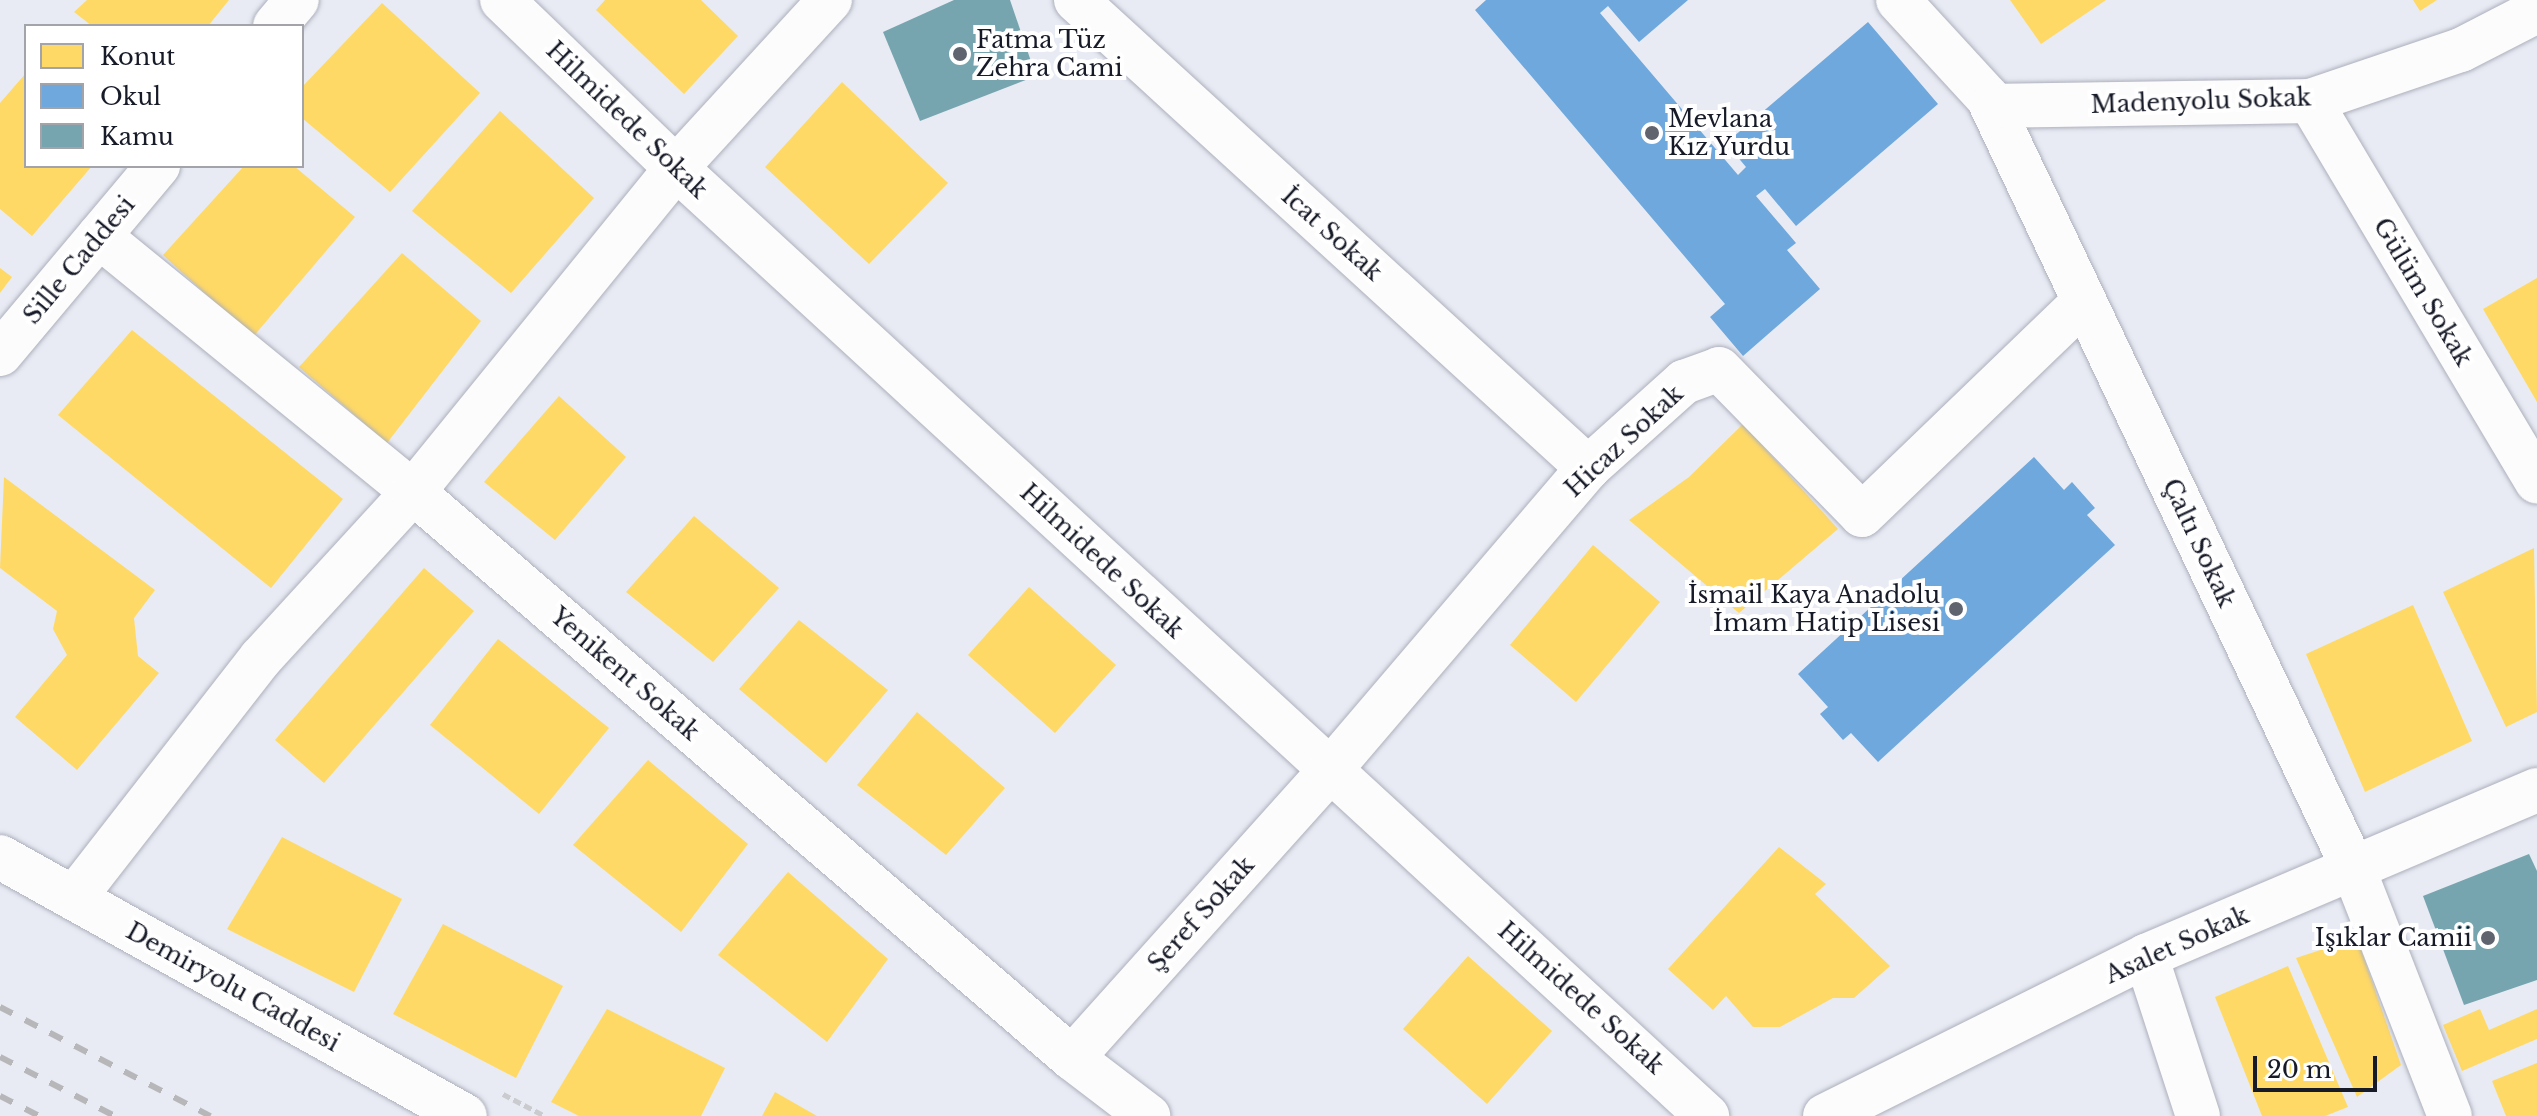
<!DOCTYPE html>
<meta charset="utf-8">
<style>
body{margin:0}
#map{position:relative;width:2537px;height:1116px;overflow:hidden;background:#e8ebf4;font-family:"Libre Baskerville",serif}
div>[style]{position:absolute}
.homes>*{inset:0;background:#ffd966}
.schools>*{inset:0;background:#6fa8dc}
.public>*{inset:0;background:#76a5af}
.path>*{height:5px;margin-top:-2.5px;transform-origin:0;background:repeating-linear-gradient(90deg,#cacbce 0 8px,transparent 0 12px)}
.roads{filter:drop-shadow(0 0 2px #adb0bb) drop-shadow(0 0 2px #adb0bb)}
.minor>*{height:44px;margin:-22px;padding:0 22px;transform-origin:22px;border-radius:22px;background:#fcfcfd}
.major>*{height:44px;margin:-22px;padding:0 22px;transform-origin:22px;border-radius:22px;background:#fcfcfd}
.rail>*{height:6px;margin-top:-3px;transform-origin:0;background:repeating-linear-gradient(90deg,#b7b7ba 0 14px,transparent 0 28px)}
.dots>*{width:22px;height:22px;translate:-50% -50%;box-sizing:border-box;border:4px solid #fff;border-radius:50%}
span{translate:-50% -50%;white-space:nowrap;text-align:center;line-height:1.15;-webkit-text-stroke:8px #fff;paint-order:stroke}
.poi-label{font-size:24px;color:#171b28}
.left{translate:0 -50%;text-align:left}
.right{translate:-100% -50%;text-align:right}
.street-label{font-size:24px;color:#171b28}
.legend{position:absolute;left:24px;top:24px;width:280px;height:144px;box-sizing:border-box;background:#fff;border:2px solid #a2a4a9;margin:0;padding:10px 14px;list-style:none;font-size:24px;color:#171b28}
.legend li{display:flex;align-items:center;gap:16px;height:40px}
.legend b{width:40px;border:2px solid #a2a4a9}
.scale{position:absolute;left:2253px;top:1056px;width:124px;height:36px;box-sizing:border-box;border:4px solid #171b28;border-top:0;padding-left:10px;font-size:24px;line-height:28px;white-space:nowrap;color:#171b28;-webkit-text-stroke:6px #fff;paint-order:stroke}
</style>
<div id="map">
<div class="homes">
<i style="clip-path:polygon(87px 0,229px 0,208px 26px,92px 26px,74px 12px)"></i>
<i style="clip-path:polygon(605px 0,701px 0,738px 36px,684px 94px,596px 10px)"></i>
<i style="clip-path:polygon(2010px 0,2106px 0,2041px 44px)"></i>
<i style="clip-path:polygon(2413px 0,2437px 0,2420px 11px)"></i>
<i style="clip-path:polygon(382px 3px,480px 93px,390px 192px,302px 118px,302px 87px)"></i>
<i style="clip-path:polygon(26px 73px,26px 166px,92px 166px,32px 236px,0 209px,0 103px)"></i>
<i style="clip-path:polygon(842px 82px,948px 183px,869px 264px,765px 167px)"></i>
<i style="clip-path:polygon(500px 111px,594px 198px,511px 293px,412px 211px)"></i>
<i style="clip-path:polygon(244px 166px,294px 166px,355px 217px,253px 337px,163px 255px)"></i>
<i style="clip-path:polygon(402px 253px,481px 321px,387px 443px,299px 367px)"></i>
<i style="clip-path:polygon(0 268px,12px 277px,0 293px)"></i>
<i style="clip-path:polygon(2537px 278px,2537px 402px,2483px 309px)"></i>
<i style="clip-path:polygon(132px 330px,343px 499px,271px 588px,58px 415px)"></i>
<i style="clip-path:polygon(559px 396px,626px 457px,555px 540px,484px 482px)"></i>
<i style="clip-path:polygon(1743px 424px,1838px 529px,1739px 613px,1629px 520px,1689px 477px)"></i>
<i style="clip-path:polygon(4px 477px,155px 590px,134px 618px,138px 656px,159px 673px,77px 770px,15px 717px,67px 655px,53px 629px,57px 611px,0 568px)"></i>
<i style="clip-path:polygon(694px 516px,779px 588px,713px 662px,626px 592px)"></i>
<i style="clip-path:polygon(1593px 545px,1660px 602px,1576px 702px,1510px 645px)"></i>
<i style="clip-path:polygon(2534px 548px,2537px 712px,2506px 727px,2443px 592px)"></i>
<i style="clip-path:polygon(424px 568px,474px 611px,324px 783px,275px 740px)"></i>
<i style="clip-path:polygon(1029px 587px,1116px 665px,1055px 733px,968px 655px)"></i>
<i style="clip-path:polygon(2413px 605px,2472px 741px,2365px 792px,2306px 654px)"></i>
<i style="clip-path:polygon(799px 620px,888px 690px,826px 763px,739px 689px)"></i>
<i style="clip-path:polygon(498px 639px,609px 728px,539px 814px,430px 725px)"></i>
<i style="clip-path:polygon(917px 712px,1005px 788px,946px 855px,857px 785px)"></i>
<i style="clip-path:polygon(648px 760px,748px 844px,681px 932px,573px 845px)"></i>
<i style="clip-path:polygon(282px 837px,402px 899px,354px 992px,227px 929px)"></i>
<i style="clip-path:polygon(1779px 847px,1826px 884px,1815px 894px,1890px 966px,1854px 998px,1833px 998px,1780px 1027px,1753px 1027px,1726px 996px,1713px 1010px,1668px 969px)"></i>
<i style="clip-path:polygon(788px 872px,888px 959px,827px 1042px,718px 955px)"></i>
<i style="clip-path:polygon(443px 924px,563px 986px,516px 1078px,393px 1014px)"></i>
<i style="clip-path:polygon(2357px 938px,2401px 1065px,2357px 1097px,2296px 958px)"></i>
<i style="clip-path:polygon(1468px 956px,1552px 1031px,1487px 1104px,1403px 1029px)"></i>
<i style="clip-path:polygon(2288px 966px,2348px 1107px,2325px 1116px,2262px 1116px,2215px 997px)"></i>
<i style="clip-path:polygon(607px 1009px,725px 1068px,701px 1116px,579px 1116px,551px 1102px)"></i>
<i style="clip-path:polygon(2480px 1009px,2489px 1030px,2537px 1009px,2537px 1039px,2462px 1071px,2443px 1025px)"></i>
<i style="clip-path:polygon(2537px 1063px,2537px 1116px,2506px 1116px,2492px 1081px)"></i>
<i style="clip-path:polygon(775px 1092px,817px 1116px,762px 1116px)"></i>
</div>
<div class="schools">
<i style="clip-path:polygon(1486px 0,1688px 0,1639px 42px,1608px 6px,1600px 13px,1738px 175px,1746px 167px,1726px 143px,1868px 22px,1938px 104px,1796px 226px,1765px 189px,1756px 196px,1796px 243px,1787px 250px,1820px 289px,1743px 356px,1710px 317px,1725px 304px,1475px 10px)"></i>
<i style="clip-path:polygon(2034px 457px,2064px 490px,2072px 482px,2095px 508px,2087px 515px,2115px 545px,1878px 762px,1851px 733px,1843px 740px,1820px 714px,1828px 707px,1798px 674px)"></i>
</div>
<div class="public">
<i style="clip-path:polygon(954px 0,1010px 0,1036px 76px,920px 121px,883px 32px)"></i>
<i style="clip-path:polygon(2529px 854px,2537px 871px,2537px 980px,2464px 1005px,2423px 896px)"></i>
</div>
<div class="path">
<i style="left:503px;top:1094px;width:47px;rotate:27.6deg"></i>
</div>
<div class="roads">
<div class="minor">
<i style="left:502px;top:0;width:242px;rotate:44deg"></i>
<i style="left:676px;top:168px;width:1401px;rotate:42.6deg"></i>
<i style="left:1076px;top:0;width:694px;rotate:42.43deg"></i>
<i style="left:1898px;top:0;width:133px;rotate:47.4deg"></i>
<i style="left:1988px;top:98px;width:854px;rotate:64.63deg"></i>
<i style="left:2354px;top:870px;width:264px;rotate:68.7deg"></i>
<i style="left:275px;top:26px;width:34px;rotate:-50deg"></i>
<i style="left:2310px;top:101px;width:443px;rotate:59.2deg"></i>
<i style="left:1992px;top:106px;width:318px;rotate:-0.9deg"></i>
<i style="left:2310px;top:101px;width:159px;rotate:-18.7deg"></i>
<i style="left:2461px;top:50px;width:85px;rotate:-27.2deg"></i>
<i style="left:99px;top:236px;width:405px;rotate:39.2deg"></i>
<i style="left:413px;top:492px;width:869px;rotate:40.66deg"></i>
<i style="left:1072px;top:1058px;width:96px;rotate:37.3deg"></i>
<i style="left:0;top:354px;width:246px;rotate:-50deg"></i>
<i style="left:74px;top:898px;width:304px;rotate:-52.1deg"></i>
<i style="left:261px;top:658px;width:225px;rotate:-47.5deg"></i>
<i style="left:413px;top:492px;width:417px;rotate:-50.9deg"></i>
<i style="left:676px;top:168px;width:228px;rotate:-47.5deg"></i>
<i style="left:2146px;top:956px;width:168px;rotate:72deg"></i>
<i style="left:1072px;top:1058px;width:387px;rotate:-48.1deg"></i>
<i style="left:1330px;top:770px;width:397px;rotate:-49.5deg"></i>
<i style="left:1588px;top:468px;width:129px;rotate:-41.9deg"></i>
<i style="left:1684px;top:382px;width:37px;rotate:-20deg"></i>
<i style="left:1719px;top:369px;width:204px;rotate:45.6deg"></i>
<i style="left:1862px;top:515px;width:308px;rotate:-43.9deg"></i>
<i style="left:1825px;top:1116px;width:359px;rotate:-26.5deg"></i>
<i style="left:2146px;top:956px;width:425px;rotate:-23deg"></i>
</div>
<div class="major">
<i style="left:0;top:857px;width:532px;rotate:29.12deg"></i>
</div>
</div>
<div class="rail">
<i style="left:0;top:1007px;width:237px;rotate:27.4deg"></i>
<i style="left:0;top:1057px;width:129px;rotate:27.2deg"></i>
<i style="left:0;top:1096px;width:44px;rotate:27.1deg"></i>
</div>
<div class="dots">
<i style="left:960px;top:54px;background:#60646f"></i>
<i style="left:1652px;top:133px;background:#60646f"></i>
<i style="left:1956px;top:609px;background:#60646f"></i>
<i style="left:2488px;top:938px;background:#60646f"></i>
</div>
<div class="poi-label">
<span class="left" style="left:976px;top:54px">Fatma Tüz<br>Zehra Cami</span>
<span class="left" style="left:1668px;top:133px">Mevlana<br>Kız Yurdu</span>
<span class="right" style="left:1940px;top:609px">İsmail Kaya Anadolu<br>İmam Hatip Lisesi</span>
<span class="right" style="left:2472px;top:938px">Işıklar Camii</span>
</div>
<div class="street-label">
<span style="left:2201px;top:101px;rotate:-2deg">Madenyolu Sokak</span>
<span style="left:627px;top:120px;rotate:44deg">Hilmidede Sokak</span>
<span style="left:1332px;top:234px;rotate:42deg">İcat Sokak</span>
<span style="left:79px;top:260px;rotate:-50deg">Sille Caddesi</span>
<span style="left:2423px;top:292px;rotate:59deg">Gülüm Sokak</span>
<span style="left:1624px;top:441px;rotate:-43deg">Hicaz Sokak</span>
<span style="left:2199px;top:543px;rotate:65deg">Çaltı Sokak</span>
<span style="left:1102px;top:561px;rotate:43deg">Hilmidede Sokak</span>
<span style="left:625px;top:674px;rotate:41deg">Yenikent Sokak</span>
<span style="left:1201px;top:914px;rotate:-48deg">Şeref Sokak</span>
<span style="left:2177px;top:945px;rotate:-24deg">Asalet Sokak</span>
<span style="left:233px;top:987px;rotate:29deg">Demiryolu Caddesi</span>
<span style="left:1581px;top:998px;rotate:42deg">Hilmidede Sokak</span>
</div>
<ul class="legend">
<li><b style="height:22px;background:#ffd966"></b>Konut</li>
<li><b style="height:22px;background:#6fa8dc"></b>Okul</li>
<li><b style="height:22px;background:#76a5af"></b>Kamu</li>
</ul>
<div class="scale">20 m</div>
</div>
